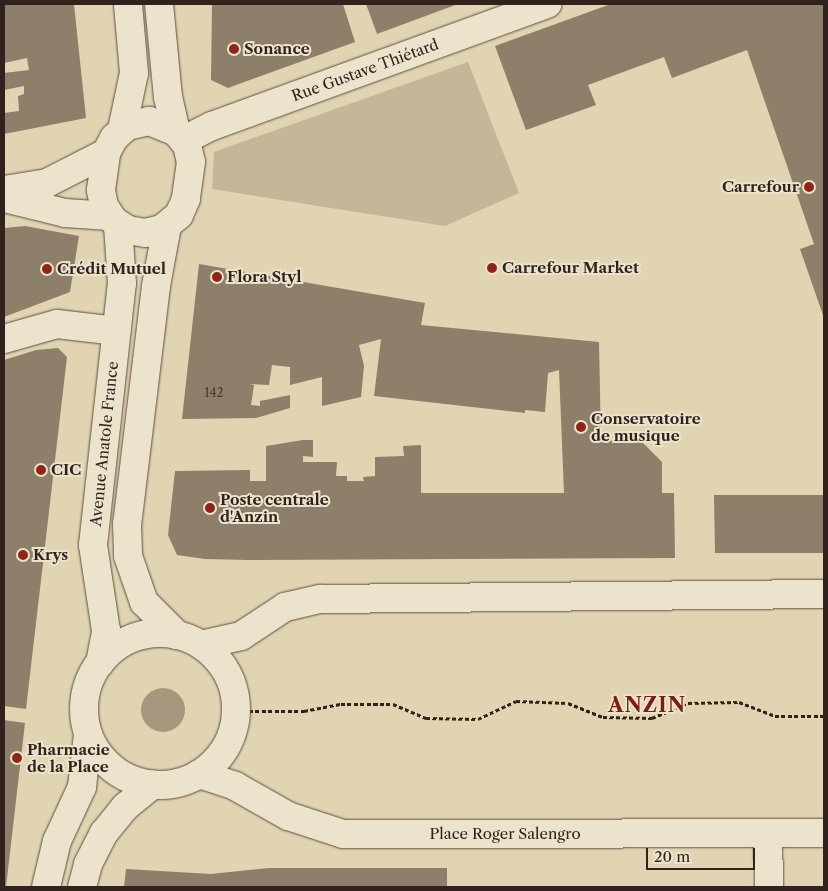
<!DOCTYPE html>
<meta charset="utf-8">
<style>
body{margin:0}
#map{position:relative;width:828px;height:891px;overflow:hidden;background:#e1d4b2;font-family:"Libre Caslon Text",serif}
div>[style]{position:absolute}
.green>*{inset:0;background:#c3b699}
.water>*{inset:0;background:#a6977f}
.round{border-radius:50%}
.building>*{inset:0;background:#8d7f6a}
.path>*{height:3px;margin-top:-1.5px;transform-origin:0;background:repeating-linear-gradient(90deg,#32221d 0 4px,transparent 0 6.5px)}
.roads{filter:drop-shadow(0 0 1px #5e4e42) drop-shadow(0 0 1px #5e4e42)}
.minor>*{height:28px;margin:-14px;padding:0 14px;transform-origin:14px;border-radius:14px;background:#ece3cd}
.tertiary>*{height:28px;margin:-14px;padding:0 14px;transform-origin:14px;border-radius:14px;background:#ece3cd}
.secondary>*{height:28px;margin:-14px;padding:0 14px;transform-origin:14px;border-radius:14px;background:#ece3cd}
.secondary>.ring{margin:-14px;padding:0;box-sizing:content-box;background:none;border:28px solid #ece3cd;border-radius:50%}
.dots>*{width:14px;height:14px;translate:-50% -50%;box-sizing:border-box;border:2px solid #ece3cd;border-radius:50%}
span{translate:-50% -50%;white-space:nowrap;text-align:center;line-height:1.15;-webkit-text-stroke:4px #ece3cd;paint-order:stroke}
.number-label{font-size:12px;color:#493930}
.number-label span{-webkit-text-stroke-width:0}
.poi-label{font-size:15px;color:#32221d;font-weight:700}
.left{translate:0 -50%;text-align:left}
.right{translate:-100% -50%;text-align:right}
.street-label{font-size:15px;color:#32221d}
.district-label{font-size:20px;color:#7a1f14;font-weight:700;letter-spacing:1px}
.frame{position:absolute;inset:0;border:5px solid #32221d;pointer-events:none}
.scale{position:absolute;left:646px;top:848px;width:109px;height:22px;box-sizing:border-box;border:2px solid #32221d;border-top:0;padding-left:6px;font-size:15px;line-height:18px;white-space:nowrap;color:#32221d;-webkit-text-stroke:4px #ece3cd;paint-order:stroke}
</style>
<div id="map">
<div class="green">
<i style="clip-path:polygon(468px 62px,519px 193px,445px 226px,212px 189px,214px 152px)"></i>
</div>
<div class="water">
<i class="round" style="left:141px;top:688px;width:44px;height:44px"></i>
</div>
<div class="building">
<i style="clip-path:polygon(4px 4px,74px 4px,86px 118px,4px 134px,4px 113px,19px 111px,18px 96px,24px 94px,24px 86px,4px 90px,4px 73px,29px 70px,27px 58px,4px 63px)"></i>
<i style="clip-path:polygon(212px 4px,343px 4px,355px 42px,228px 88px,211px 80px)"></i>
<i style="clip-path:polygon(366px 4px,458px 4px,377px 34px)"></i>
<i style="clip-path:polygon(611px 4px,824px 4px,824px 318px,800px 249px,814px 244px,747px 50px,672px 78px,664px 57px,588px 85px,596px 105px,526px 130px,495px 46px)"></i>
<i style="clip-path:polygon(25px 226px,79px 236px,70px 292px,4px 317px,4px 228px)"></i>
<i style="clip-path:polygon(199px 264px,425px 303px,421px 325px,599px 342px,601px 441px,640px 440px,662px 462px,662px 493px,674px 493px,675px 558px,248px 560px,205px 559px,177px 555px,168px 535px,175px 471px,250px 470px,250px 481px,266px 481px,266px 446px,303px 440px,313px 440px,313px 457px,303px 456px,303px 462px,337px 462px,336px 476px,347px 476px,347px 481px,364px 481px,363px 477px,375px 476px,375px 457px,404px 456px,403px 446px,421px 445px,421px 493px,564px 493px,559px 370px,548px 373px,545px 412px,525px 410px,525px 413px,374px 396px,381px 339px,359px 345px,364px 366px,361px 397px,322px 406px,322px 377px,290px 385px,290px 367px,272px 365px,269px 385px,249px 384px,254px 385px,251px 405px,260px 406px,260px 401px,290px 395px,290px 408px,256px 418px,182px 419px)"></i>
<i style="clip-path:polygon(58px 348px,67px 357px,26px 709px,4px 706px,4px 360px,36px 350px)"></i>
<i style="clip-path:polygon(714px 495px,824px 495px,824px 553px,715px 553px)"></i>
<i style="clip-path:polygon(4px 720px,25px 723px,6px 887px,4px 887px)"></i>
<i style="clip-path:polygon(269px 868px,447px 868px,447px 887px,124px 887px,126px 869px,211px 874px)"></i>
</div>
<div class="path">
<i style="left:236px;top:711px;width:68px"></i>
<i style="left:304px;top:711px;width:38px;rotate:-11deg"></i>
<i style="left:341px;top:704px;width:52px"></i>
<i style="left:393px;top:704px;width:36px;rotate:23deg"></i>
<i style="left:426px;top:718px;width:52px;rotate:1.1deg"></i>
<i style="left:478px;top:719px;width:42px;rotate:-25.3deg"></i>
<i style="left:516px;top:701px;width:52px;rotate:2.2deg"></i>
<i style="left:568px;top:703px;width:38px;rotate:22deg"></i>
<i style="left:603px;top:717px;width:49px;rotate:1.2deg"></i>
<i style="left:652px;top:718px;width:39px;rotate:-23deg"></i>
<i style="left:688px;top:703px;width:51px;rotate:-1.1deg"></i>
<i style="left:739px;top:702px;width:39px;rotate:21deg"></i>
<i style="left:775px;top:716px;width:49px"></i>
</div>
<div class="roads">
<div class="minor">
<i style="left:184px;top:140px;width:31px;rotate:-27deg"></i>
<i style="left:212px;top:126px;width:357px;rotate:-20deg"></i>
<i style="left:4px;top:339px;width:55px;rotate:-15.8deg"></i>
<i style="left:57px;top:324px;width:60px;rotate:6.7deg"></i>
<i style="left:768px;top:833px;width:54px;rotate:88.9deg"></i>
</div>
<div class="tertiary">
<i style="left:4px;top:190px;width:44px;rotate:-9.2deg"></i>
<i style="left:47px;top:183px;width:66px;rotate:-27deg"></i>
<i style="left:4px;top:198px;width:63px;rotate:13.8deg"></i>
<i style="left:65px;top:213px;width:45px;rotate:3.8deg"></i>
<i style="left:201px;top:645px;width:41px;rotate:-12.7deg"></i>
<i style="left:241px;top:636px;width:53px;rotate:-33.4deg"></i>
<i style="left:285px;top:607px;width:37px;rotate:-13deg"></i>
<i style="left:321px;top:599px;width:503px;rotate:-0.57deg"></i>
<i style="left:199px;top:774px;width:38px;rotate:18deg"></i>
<i style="left:235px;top:786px;width:61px;rotate:29.5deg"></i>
<i style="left:288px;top:816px;width:58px;rotate:18.1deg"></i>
<i style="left:343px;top:834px;width:481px;rotate:-0.1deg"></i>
</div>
<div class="secondary">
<i style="left:159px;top:4px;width:93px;rotate:84.5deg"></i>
<i style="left:168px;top:97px;width:36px;rotate:77deg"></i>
<i style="left:149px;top:121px;width:29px;rotate:22deg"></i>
<i style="left:176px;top:132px;width:17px;rotate:50deg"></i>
<i style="left:187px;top:145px;width:17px;rotate:77deg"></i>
<i style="left:191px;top:162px;width:37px;rotate:98deg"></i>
<i style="left:186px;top:199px;width:17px;rotate:114deg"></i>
<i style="left:179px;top:215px;width:22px;rotate:141deg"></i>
<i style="left:162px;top:229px;width:17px;rotate:167deg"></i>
<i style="left:145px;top:233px;width:17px;rotate:-170deg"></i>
<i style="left:128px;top:230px;width:17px;rotate:-147deg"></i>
<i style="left:114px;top:221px;width:18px;rotate:-124deg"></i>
<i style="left:104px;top:206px;width:16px;rotate:-101deg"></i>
<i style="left:101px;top:190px;width:37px;rotate:-82deg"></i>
<i style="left:106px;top:153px;width:17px;rotate:-62deg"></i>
<i style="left:114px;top:138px;width:18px;rotate:-43deg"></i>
<i style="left:127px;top:126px;width:23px;rotate:-13deg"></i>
<i style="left:122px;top:130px;width:58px;rotate:-78.1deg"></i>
<i style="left:134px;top:73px;width:69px;rotate:-95deg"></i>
<i style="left:167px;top:226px;width:61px;rotate:100.4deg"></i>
<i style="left:156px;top:286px;width:240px;rotate:96.9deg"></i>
<i style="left:127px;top:524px;width:32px;rotate:88deg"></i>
<i style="left:128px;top:556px;width:49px;rotate:70.8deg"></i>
<i style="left:144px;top:602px;width:47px;rotate:45deg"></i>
<i class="ring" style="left:84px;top:633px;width:124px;height:124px"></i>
<i style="left:100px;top:663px;width:33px;rotate:-79deg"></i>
<i style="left:106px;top:631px;width:87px;rotate:-98.6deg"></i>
<i style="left:93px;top:545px;width:263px;rotate:-83.7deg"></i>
<i style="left:122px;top:284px;width:59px;rotate:-93.9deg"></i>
<i style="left:46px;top:887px;width:47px;rotate:-76.6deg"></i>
<i style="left:57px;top:841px;width:60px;rotate:-65.2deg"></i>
<i style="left:82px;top:787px;width:53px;rotate:-83.5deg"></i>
<i style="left:82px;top:887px;width:24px;rotate:-75deg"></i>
<i style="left:88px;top:864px;width:35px;rotate:-63deg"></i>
<i style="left:104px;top:833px;width:33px;rotate:-51deg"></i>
<i style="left:125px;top:807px;width:36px;rotate:-39deg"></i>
</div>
</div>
<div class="dots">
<i style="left:234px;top:49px;background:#8f2418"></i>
<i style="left:809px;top:187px;background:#8f2418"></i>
<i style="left:492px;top:268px;background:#8f2418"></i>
<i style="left:47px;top:269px;background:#8f2418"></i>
<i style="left:217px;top:277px;background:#8f2418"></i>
<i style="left:581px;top:427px;background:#8f2418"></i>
<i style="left:41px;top:470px;background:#8f2418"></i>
<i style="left:210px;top:508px;background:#8f2418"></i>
<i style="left:23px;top:555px;background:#8f2418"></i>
<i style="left:17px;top:758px;background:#8f2418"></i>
</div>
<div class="number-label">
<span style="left:214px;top:393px">142</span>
</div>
<div class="poi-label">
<span class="left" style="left:244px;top:49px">Sonance</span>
<span class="right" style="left:799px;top:187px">Carrefour</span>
<span class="left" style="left:502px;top:268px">Carrefour Market</span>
<span class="left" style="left:57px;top:269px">Crédit Mutuel</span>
<span class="left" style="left:227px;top:277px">Flora Styl</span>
<span class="left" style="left:591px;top:427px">Conservatoire<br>de musique</span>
<span class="left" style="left:51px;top:470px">CIC</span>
<span class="left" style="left:220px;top:508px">Poste centrale<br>d'Anzin</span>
<span class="left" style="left:33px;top:555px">Krys</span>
<span class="left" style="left:27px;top:758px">Pharmacie<br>de la Place</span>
</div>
<div class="street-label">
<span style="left:365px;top:70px;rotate:-20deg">Rue Gustave Thiétard</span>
<span style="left:104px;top:444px;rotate:-84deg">Avenue Anatole France</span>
<span style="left:505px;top:834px">Place Roger Salengro</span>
</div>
<div class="district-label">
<span style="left:647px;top:705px">ANZIN</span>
</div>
<div class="frame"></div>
<div class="scale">20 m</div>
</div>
